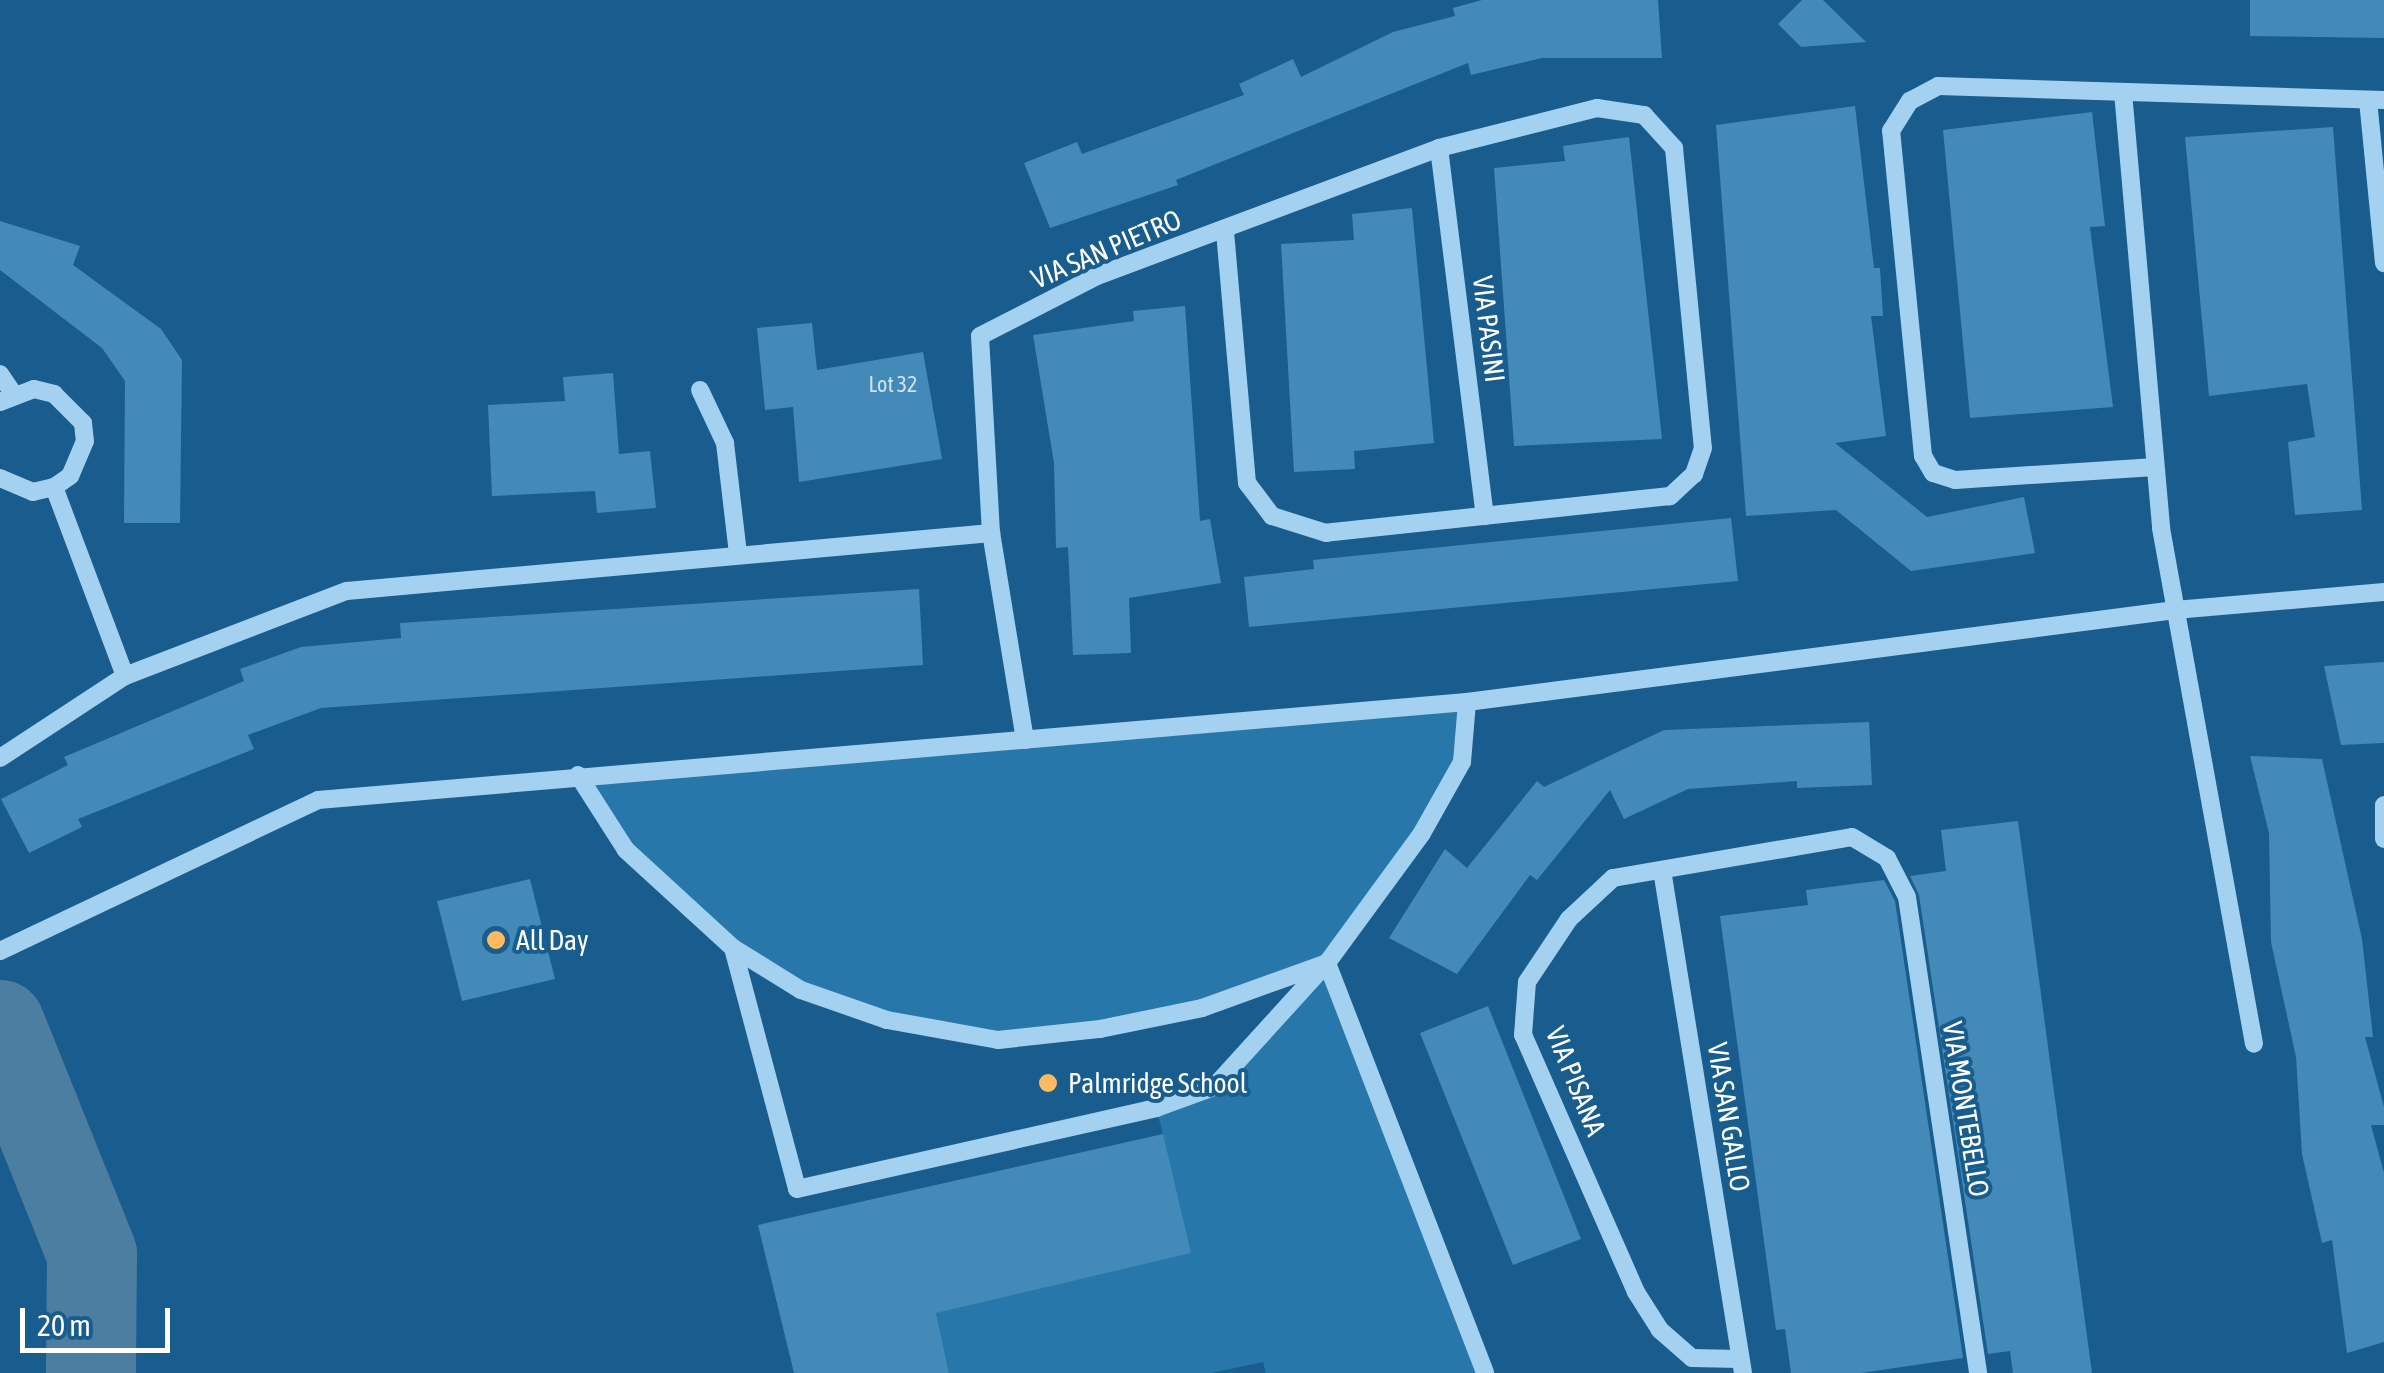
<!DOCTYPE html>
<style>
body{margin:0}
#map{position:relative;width:2384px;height:1373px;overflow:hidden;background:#185d8e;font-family:"Asap Condensed",sans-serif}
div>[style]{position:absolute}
.green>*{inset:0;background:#2777aa}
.river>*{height:90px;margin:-45px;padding:0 45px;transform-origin:45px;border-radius:45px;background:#4b7ea0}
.building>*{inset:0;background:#448ab8}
.minor>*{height:18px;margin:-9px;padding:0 9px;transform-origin:9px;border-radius:9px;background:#a3d1ef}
.dots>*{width:28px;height:28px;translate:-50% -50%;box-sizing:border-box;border:5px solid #185d8e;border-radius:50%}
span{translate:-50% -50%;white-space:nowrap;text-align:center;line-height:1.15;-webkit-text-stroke:8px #185d8e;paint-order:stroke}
.number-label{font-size:22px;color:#d0e2ed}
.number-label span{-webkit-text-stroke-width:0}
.street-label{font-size:28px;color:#fff}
.poi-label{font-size:28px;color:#fff}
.left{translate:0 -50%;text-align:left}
.scale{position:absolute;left:20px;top:1308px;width:150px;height:45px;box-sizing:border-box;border:5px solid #fff;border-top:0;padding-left:12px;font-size:30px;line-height:35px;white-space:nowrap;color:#fff;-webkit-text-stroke:8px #185d8e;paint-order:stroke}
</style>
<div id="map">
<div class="green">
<i style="clip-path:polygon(1467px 702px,1462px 762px,1327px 963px,1485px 1373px,1266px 1373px,1263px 1362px,1212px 1373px,949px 1373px,936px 1313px,1163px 1134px,1156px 1108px,1214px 1087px,1325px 965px,1202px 1008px,998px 1040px,801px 990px,679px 905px,578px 775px)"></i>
</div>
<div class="river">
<i style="left:0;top:1025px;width:247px;rotate:68.1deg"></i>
<i style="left:92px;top:1254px;width:119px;rotate:90.5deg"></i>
</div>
<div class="building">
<i style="clip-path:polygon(1482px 0,1658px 0,1662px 58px,1542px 58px,1471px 75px,1468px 63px,1176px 180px,1178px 185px,1050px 228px,1024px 163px,1077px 142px,1082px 154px,1244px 95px,1239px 84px,1293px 59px,1301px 77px,1393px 32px,1455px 16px,1453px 8px)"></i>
<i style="clip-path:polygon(1802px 0,1823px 0,1866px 42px,1801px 47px,1778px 24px)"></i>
<i style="clip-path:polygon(2250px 0,2384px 0,2384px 38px,2250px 36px)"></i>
<i style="clip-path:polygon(1855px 106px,1874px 268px,1880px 268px,1883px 316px,1871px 316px,1886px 436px,1835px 443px,1927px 517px,2024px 497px,2035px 553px,1911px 571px,1836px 510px,1746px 516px,1716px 125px)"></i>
<i style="clip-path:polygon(2092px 112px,2105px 226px,2090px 227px,2113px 407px,1970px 418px,1943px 130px)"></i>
<i style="clip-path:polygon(2333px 127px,2362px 510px,2295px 515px,2288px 442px,2315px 437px,2307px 384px,2209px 396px,2185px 137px)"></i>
<i style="clip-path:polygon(1629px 137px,1662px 439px,1514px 446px,1494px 168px,1565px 161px,1563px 146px)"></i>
<i style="clip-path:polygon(1412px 208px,1434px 443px,1354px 451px,1355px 469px,1294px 472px,1281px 244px,1354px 240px,1352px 214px)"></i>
<i style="clip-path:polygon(0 221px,80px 246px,73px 265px,161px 329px,182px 360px,180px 523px,124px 523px,125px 381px,102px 348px,0 270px)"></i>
<i style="clip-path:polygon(1185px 306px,1200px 521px,1210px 519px,1221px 583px,1129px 598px,1131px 653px,1073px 655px,1068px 547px,1056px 548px,1054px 463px,1033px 335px,1134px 321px,1133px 311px)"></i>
<i style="clip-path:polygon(812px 323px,817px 370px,923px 352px,942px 459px,799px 482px,793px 407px,765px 410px,757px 328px)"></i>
<i style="clip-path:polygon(613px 373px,619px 454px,650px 451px,656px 508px,597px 513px,595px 491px,492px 496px,488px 405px,565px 401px,563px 377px)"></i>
<i style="clip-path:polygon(1731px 518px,1738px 581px,1249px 627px,1244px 577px,1314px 569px,1313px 560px)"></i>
<i style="clip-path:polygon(919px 589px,923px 665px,321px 708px,248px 735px,254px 749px,78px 819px,82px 827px,29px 853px,1px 799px,68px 765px,64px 757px,244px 681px,240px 669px,301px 647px,401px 638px,400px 623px)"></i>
<i style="clip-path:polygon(2384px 662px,2384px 743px,2341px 745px,2324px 666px)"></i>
<i style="clip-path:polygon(1869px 722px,1872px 785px,1797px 788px,1797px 781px,1688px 789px,1624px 819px,1610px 790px,1537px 880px,1530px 875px,1457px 974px,1389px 938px,1445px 849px,1467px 868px,1537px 781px,1544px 787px,1664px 730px)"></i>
<i style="clip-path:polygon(2250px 756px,2322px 759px,2362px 939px,2373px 1037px,2365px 1037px,2384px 1107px,2384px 1125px,2371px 1125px,2384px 1173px,2384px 1342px,2347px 1353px,2332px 1240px,2322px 1243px,2302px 1154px,2296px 1057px,2271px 942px,2269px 833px)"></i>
<i style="clip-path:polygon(2018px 821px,2052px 1077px,2092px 1373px,2013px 1373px,2010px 1351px,1988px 1354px,1919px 895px,1910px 876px,1946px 871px,1941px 830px)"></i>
<i style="clip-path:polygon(530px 879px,555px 979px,462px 1001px,437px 901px)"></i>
<i style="clip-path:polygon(1884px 880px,1895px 901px,1963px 1358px,1861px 1373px,1791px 1373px,1785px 1329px,1776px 1330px,1720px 916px,1808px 905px,1806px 890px)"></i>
<i style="clip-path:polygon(1488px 1006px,1581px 1239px,1513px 1265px,1420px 1033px)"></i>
<i style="clip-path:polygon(1163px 1134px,1191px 1253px,936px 1313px,949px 1373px,794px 1373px,758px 1225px)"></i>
</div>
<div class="minor">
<i style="left:2123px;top:92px;width:438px;rotate:85deg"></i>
<i style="left:2161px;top:528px;width:524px;rotate:79.78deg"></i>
<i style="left:2368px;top:100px;width:164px;rotate:84.4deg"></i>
<i style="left:1439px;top:148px;width:371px;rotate:82.9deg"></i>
<i style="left:0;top:374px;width:23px;rotate:56deg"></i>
<i style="left:700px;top:390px;width:59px;rotate:64.7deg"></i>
<i style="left:725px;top:443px;width:111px;rotate:83.3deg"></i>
<i style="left:0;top:402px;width:36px;rotate:-21deg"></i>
<i style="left:34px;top:389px;width:21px;rotate:14deg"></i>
<i style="left:54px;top:394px;width:41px;rotate:45deg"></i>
<i style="left:83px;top:423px;width:18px;rotate:84deg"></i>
<i style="left:85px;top:441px;width:38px;rotate:113deg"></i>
<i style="left:70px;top:476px;width:19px;rotate:145deg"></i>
<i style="left:54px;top:487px;width:22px;rotate:167deg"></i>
<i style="left:33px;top:492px;width:36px;rotate:-157deg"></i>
<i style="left:2155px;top:467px;width:200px;rotate:176.3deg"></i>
<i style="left:1955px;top:480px;width:23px;rotate:-162deg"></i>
<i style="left:1933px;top:473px;width:20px;rotate:-120deg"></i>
<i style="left:1923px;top:456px;width:327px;rotate:-95.6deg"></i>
<i style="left:1891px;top:131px;width:36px;rotate:-58deg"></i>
<i style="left:1910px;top:101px;width:32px;rotate:-28deg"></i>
<i style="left:1938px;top:86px;width:446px;rotate:1.8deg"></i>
<i style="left:54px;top:487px;width:202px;rotate:69.4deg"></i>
<i style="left:1025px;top:740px;width:210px;rotate:-99.3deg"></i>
<i style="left:991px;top:533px;width:197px;rotate:-93.2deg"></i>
<i style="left:980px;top:336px;width:131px;rotate:-27.1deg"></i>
<i style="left:1097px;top:276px;width:365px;rotate:-20.5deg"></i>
<i style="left:1439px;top:148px;width:163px;rotate:-14.2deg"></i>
<i style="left:1597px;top:108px;width:48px;rotate:8.5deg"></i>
<i style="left:1644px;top:115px;width:45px;rotate:47.7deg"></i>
<i style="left:1674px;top:148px;width:301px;rotate:84.5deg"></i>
<i style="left:1703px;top:448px;width:28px;rotate:109deg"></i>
<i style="left:1694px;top:474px;width:33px;rotate:137deg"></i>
<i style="left:1670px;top:496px;width:346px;rotate:173.9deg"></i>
<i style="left:1326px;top:533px;width:57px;rotate:-162.5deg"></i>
<i style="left:1272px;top:516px;width:41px;rotate:-127.1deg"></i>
<i style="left:1247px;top:483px;width:254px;rotate:-95deg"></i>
<i style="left:0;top:758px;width:149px;rotate:-33.3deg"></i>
<i style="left:125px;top:676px;width:238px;rotate:-21deg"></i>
<i style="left:347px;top:591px;width:647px;rotate:-5.15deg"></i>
<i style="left:578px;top:775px;width:89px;rotate:57.4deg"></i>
<i style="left:626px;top:850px;width:145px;rotate:42.5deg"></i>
<i style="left:733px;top:948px;width:80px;rotate:31.7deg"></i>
<i style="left:801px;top:990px;width:91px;rotate:19.2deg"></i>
<i style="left:887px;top:1020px;width:113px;rotate:10.2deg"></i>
<i style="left:998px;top:1040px;width:103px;rotate:-6.2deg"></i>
<i style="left:1100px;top:1029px;width:104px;rotate:-11.6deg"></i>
<i style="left:1202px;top:1008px;width:133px;rotate:-19.8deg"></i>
<i style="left:2384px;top:805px;width:34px;rotate:90deg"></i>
<i style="left:1662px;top:870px;width:509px;rotate:80.85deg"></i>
<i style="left:733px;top:948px;width:249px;rotate:75.1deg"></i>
<i style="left:797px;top:1189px;width:368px;rotate:-12.7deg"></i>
<i style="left:1156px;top:1108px;width:62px;rotate:-19.9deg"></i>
<i style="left:1214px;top:1087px;width:168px;rotate:-47.7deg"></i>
<i style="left:1327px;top:963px;width:161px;rotate:-53.8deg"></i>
<i style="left:1422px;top:833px;width:81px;rotate:-60.6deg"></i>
<i style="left:1462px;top:762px;width:60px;rotate:-85.2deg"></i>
<i style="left:0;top:951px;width:352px;rotate:-25.4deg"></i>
<i style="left:318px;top:800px;width:1153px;rotate:-4.88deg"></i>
<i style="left:1467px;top:702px;width:714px;rotate:-7.4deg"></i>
<i style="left:2175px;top:610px;width:210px;rotate:-4.9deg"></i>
<i style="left:1327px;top:963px;width:439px;rotate:68.9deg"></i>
<i style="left:1739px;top:1359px;width:47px;rotate:-178.8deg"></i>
<i style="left:1692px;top:1358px;width:43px;rotate:-138.8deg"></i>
<i style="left:1660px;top:1330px;width:45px;rotate:-122.3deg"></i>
<i style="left:1636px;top:1292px;width:281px;rotate:-113.7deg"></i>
<i style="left:1523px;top:1035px;width:53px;rotate:-85.7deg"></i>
<i style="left:1527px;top:982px;width:76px;rotate:-56.3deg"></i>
<i style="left:1569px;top:919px;width:60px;rotate:-43deg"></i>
<i style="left:1613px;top:878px;width:242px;rotate:-9.7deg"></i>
<i style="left:1852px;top:837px;width:41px;rotate:31deg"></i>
<i style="left:1887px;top:858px;width:44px;rotate:62.9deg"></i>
<i style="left:1907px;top:897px;width:481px;rotate:81.5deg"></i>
</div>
<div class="dots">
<i style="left:496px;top:940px;background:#ffb961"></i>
<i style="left:1048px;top:1083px;background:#ffb961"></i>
</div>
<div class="number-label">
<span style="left:893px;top:385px">Lot 32</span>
</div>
<div class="street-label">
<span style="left:1106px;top:249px;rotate:-23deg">VIA SAN PIETRO</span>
<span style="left:1489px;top:329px;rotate:83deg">VIA PASINI</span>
<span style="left:1576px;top:1081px;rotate:68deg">VIA PISANA</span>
<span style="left:1966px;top:1109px;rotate:81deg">VIA MONTEBELLO</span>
<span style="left:1729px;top:1117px;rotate:81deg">VIA SAN GALLO</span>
</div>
<div class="poi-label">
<span class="left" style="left:516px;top:940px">All Day</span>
<span class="left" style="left:1068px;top:1083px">Palmridge School</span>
</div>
<div class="scale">20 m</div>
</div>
